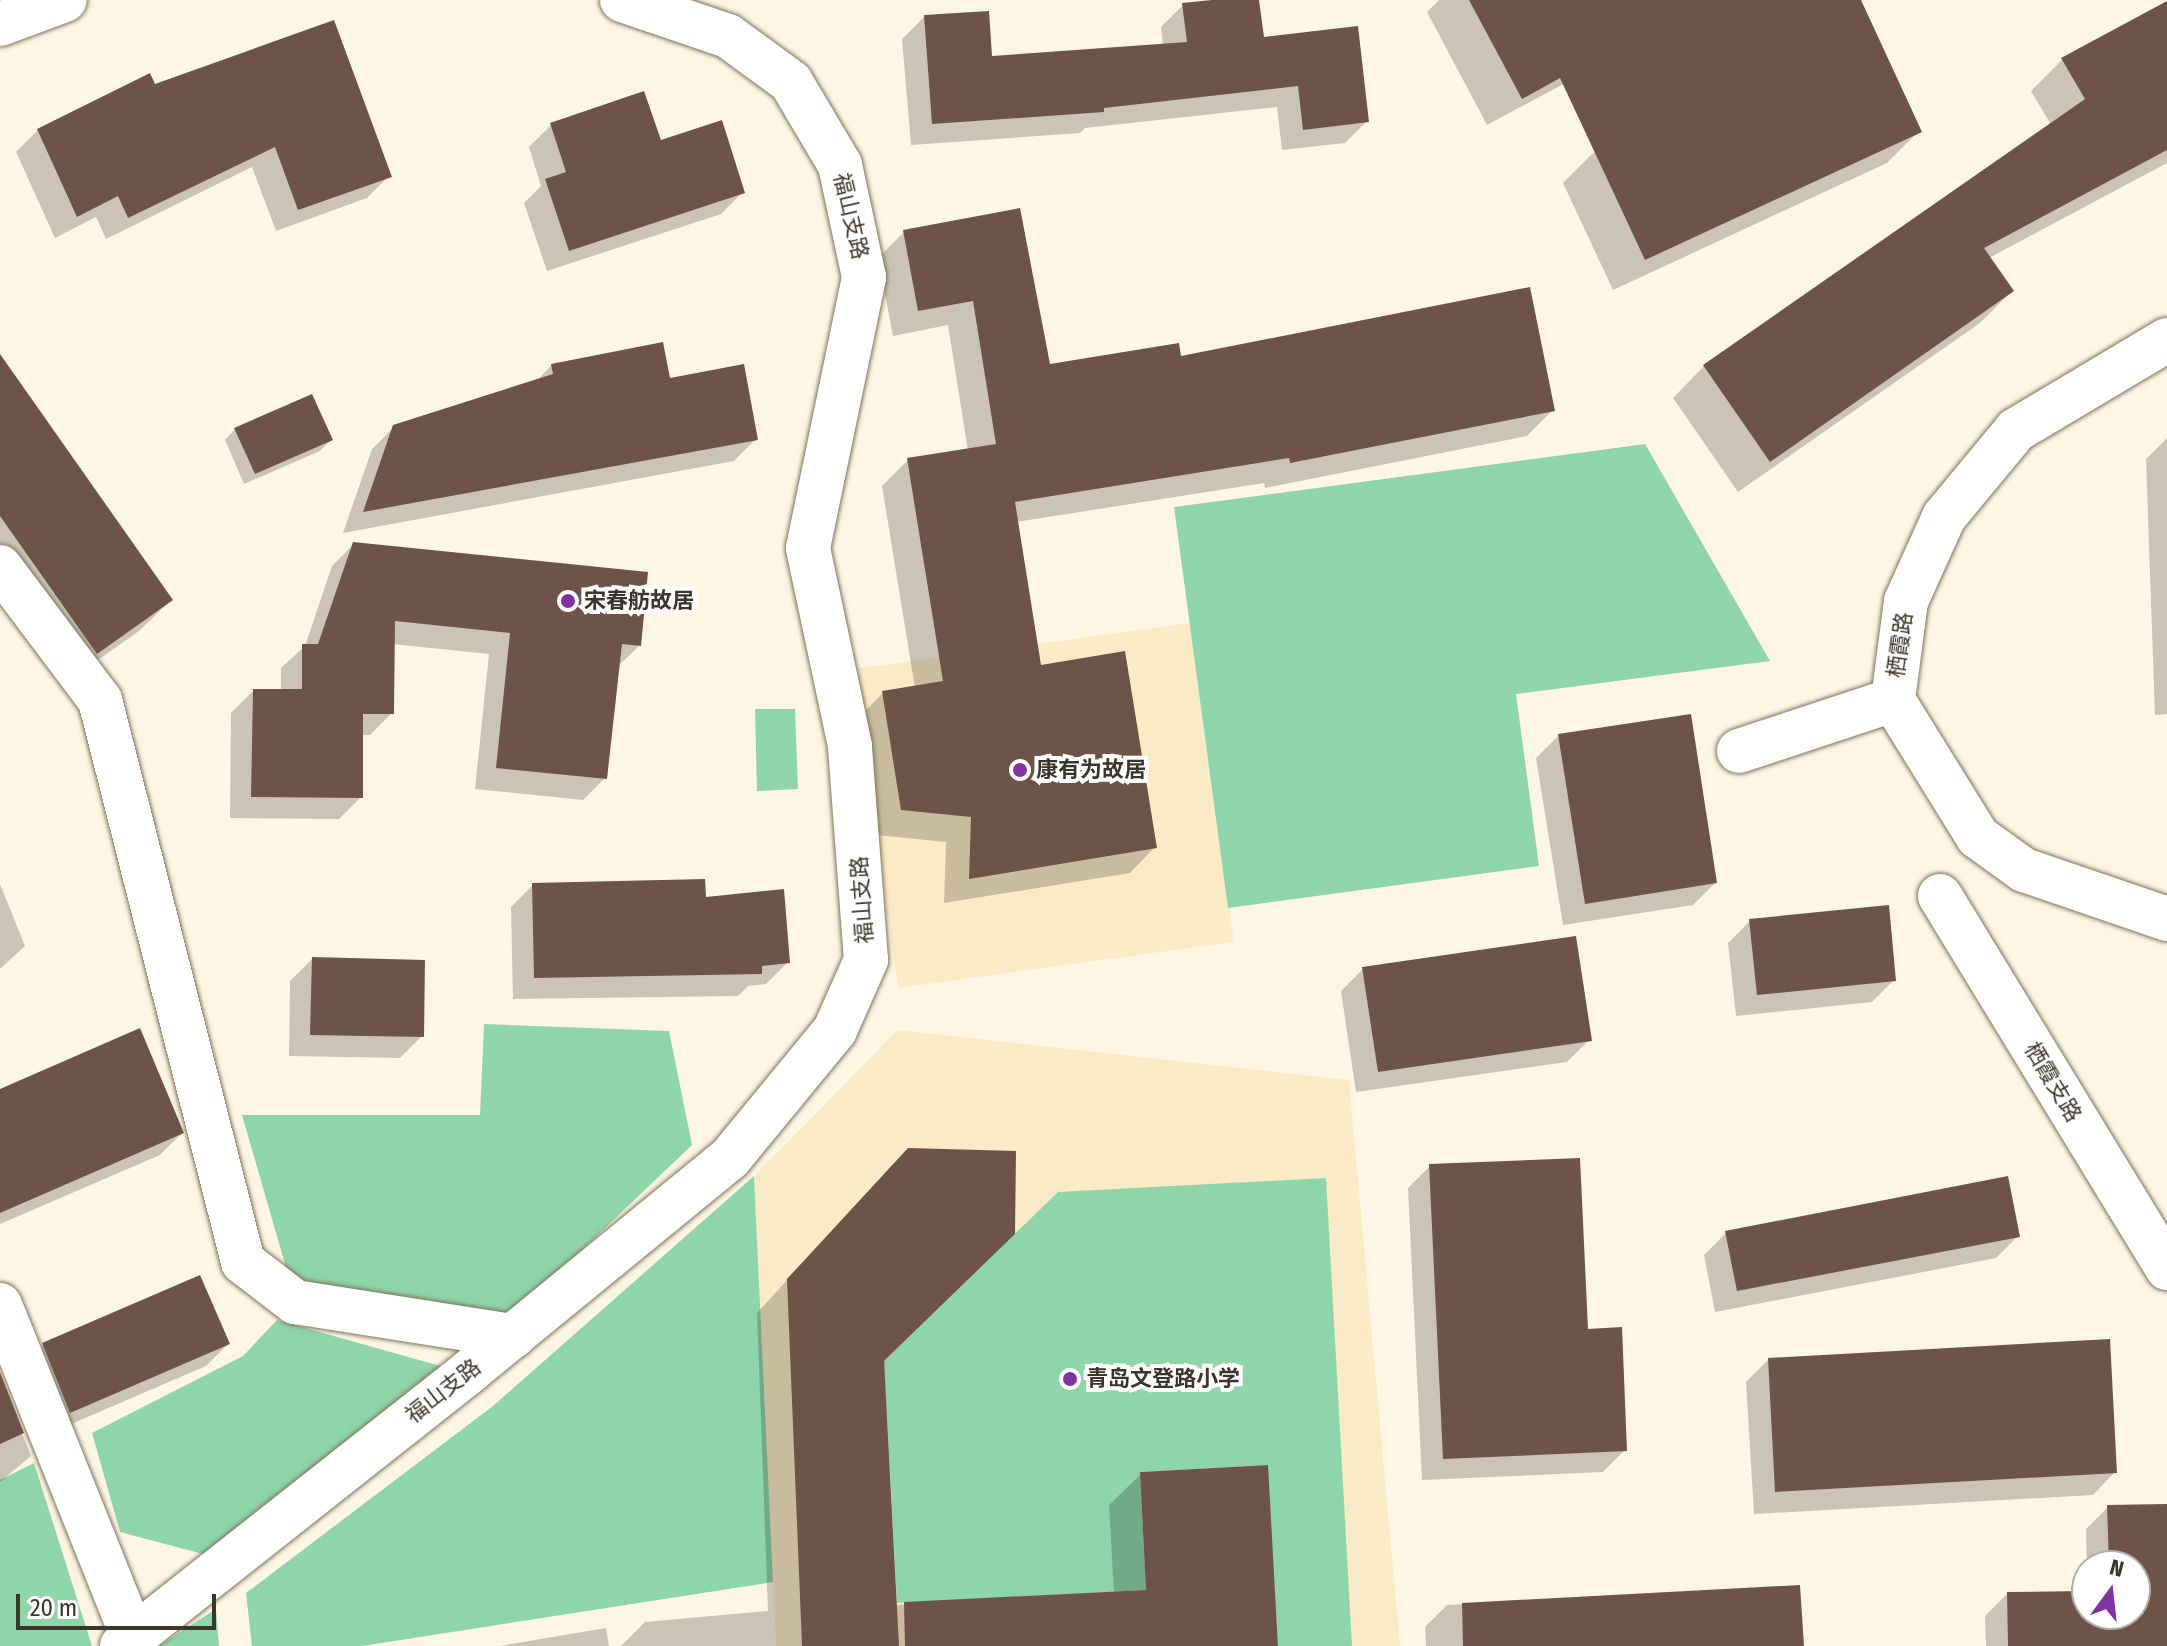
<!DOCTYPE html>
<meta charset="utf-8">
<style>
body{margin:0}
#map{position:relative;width:2167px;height:1646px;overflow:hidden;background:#fef6e4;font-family:"Fira Sans Condensed","Noto Sans SC",sans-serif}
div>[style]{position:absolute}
.built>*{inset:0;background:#fbeac6}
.green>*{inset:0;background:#8fd5aa}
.shadow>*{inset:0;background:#0003}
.building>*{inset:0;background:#6e5448}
.roads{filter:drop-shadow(0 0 2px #7f735a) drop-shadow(0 0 2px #7f735a)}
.minor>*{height:44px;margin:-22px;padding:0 22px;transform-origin:22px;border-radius:22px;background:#fff}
.dots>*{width:22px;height:22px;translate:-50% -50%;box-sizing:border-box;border:4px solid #fff;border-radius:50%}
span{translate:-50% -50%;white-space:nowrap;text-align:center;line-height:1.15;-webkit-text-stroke:8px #fff;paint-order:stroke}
.street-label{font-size:22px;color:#3b362b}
.poi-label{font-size:22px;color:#3b362b;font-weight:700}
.left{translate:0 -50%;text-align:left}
.north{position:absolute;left:2071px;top:1550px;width:80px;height:80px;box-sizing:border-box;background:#fff;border:2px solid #b1afaa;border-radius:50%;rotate:15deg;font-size:22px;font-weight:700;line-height:32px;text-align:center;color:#3b362b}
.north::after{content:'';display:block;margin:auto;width:28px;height:36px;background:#8233a3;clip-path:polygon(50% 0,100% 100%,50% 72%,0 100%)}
.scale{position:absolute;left:16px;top:1594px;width:200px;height:36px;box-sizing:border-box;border:4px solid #3b362b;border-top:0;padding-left:10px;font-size:24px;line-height:28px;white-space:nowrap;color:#3b362b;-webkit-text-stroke:6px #fff;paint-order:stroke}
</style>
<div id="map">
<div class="built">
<i style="clip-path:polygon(1190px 623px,1234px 942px,898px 988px,853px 669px)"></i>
<i style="clip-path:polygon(898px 1030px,1349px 1080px,1400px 1646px,776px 1646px,754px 1176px)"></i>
</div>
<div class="green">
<i style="clip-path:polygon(1645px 444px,1770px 661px,1516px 694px,1539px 866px,1228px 908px,1174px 507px)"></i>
<i style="clip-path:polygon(755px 709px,795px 709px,798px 789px,757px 791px)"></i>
<i style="clip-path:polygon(484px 1024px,669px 1031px,692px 1145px,518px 1311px,498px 1314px,323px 1297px,287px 1271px,242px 1115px,480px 1115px)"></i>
<i style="clip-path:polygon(754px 1176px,773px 1582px,362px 1646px,252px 1646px,246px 1593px,493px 1406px)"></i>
<i style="clip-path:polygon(1326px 1178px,1352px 1646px,1278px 1646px,1267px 1465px,1140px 1472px,1146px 1590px,897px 1603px,884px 1361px,1058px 1192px)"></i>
<i style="clip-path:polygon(277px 1320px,451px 1369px,203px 1554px,120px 1532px,92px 1433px,243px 1356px)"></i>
<i style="clip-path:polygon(34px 1463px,92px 1646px,0 1646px,0 1480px)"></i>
<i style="clip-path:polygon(216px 1609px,219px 1646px,159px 1646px)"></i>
</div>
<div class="shadow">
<i style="clip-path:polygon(1231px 0,1257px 0,1262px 39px,1367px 121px,1345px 143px,1282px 150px,1277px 107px,1085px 128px,1080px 133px,911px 145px,902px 39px,924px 17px,990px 59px,1163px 46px,1161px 27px,1183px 5px)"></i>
<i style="clip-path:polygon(1439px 0,1720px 0,1487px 125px,1427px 12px)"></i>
<i style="clip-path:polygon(2167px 3px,2167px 163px,1989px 258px,2012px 291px,1980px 323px,1738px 492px,1673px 398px,1704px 366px,2051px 125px,2031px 91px,2063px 59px)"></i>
<i style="clip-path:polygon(154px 86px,389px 176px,367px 198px,276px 231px,252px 167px,106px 239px,96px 217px,55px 238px,16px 152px,38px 130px)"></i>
<i style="clip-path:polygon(551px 125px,659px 143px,743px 192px,721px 214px,547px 271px,524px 203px,541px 186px,529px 147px)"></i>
<i style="clip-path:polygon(1919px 131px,1887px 163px,1613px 290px,1563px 183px,1594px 152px)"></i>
<i style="clip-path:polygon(904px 232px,1048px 367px,1180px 359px,1553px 410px,1527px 436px,1265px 488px,1264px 483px,1016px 522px,1040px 667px,1155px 847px,1130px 873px,944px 903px,946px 842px,876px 835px,857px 719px,883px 693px,915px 688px,882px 486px,908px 460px,968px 451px,948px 325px,893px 336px,878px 258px)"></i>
<i style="clip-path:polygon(0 357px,171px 600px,139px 631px,64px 684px,0 593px)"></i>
<i style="clip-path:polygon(552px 365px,669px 381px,756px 439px,734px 461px,343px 533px,372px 449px,394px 427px,535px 382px)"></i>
<i style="clip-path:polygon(235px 429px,331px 440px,320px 451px,244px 484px,225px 440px)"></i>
<i style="clip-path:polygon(2167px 438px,2167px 714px,2155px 715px,2146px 459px)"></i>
<i style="clip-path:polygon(354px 544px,639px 646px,617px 667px,605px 778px,583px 800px,475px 789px,489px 654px,392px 644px,392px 713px,370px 735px,361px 735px,361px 797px,339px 819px,230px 818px,231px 713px,253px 691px,281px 691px,281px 668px,305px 646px,332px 566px)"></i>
<i style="clip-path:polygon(1558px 736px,1715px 883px,1693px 905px,1563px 925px,1536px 758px)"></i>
<i style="clip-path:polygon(0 884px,25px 946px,0 969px)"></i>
<i style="clip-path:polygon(533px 885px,704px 899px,788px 962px,766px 984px,748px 986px,738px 996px,513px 999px,511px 907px)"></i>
<i style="clip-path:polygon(1750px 921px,1894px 980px,1872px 1002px,1736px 1016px,1728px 943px)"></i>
<i style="clip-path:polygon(312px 959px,422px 1036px,400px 1058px,289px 1056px,290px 981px)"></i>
<i style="clip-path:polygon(1363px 969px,1589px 1040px,1567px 1062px,1356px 1092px,1341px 991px)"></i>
<i style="clip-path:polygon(0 1091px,182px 1133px,160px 1155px,0 1224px)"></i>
<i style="clip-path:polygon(1430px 1166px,1586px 1331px,1625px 1450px,1603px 1472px,1422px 1480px,1408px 1188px)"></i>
<i style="clip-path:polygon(877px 1182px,895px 1605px,1114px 1594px,1109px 1505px,1141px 1474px,1275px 1646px,621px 1646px,645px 1622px,768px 1611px,757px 1313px)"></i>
<i style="clip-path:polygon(1726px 1233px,2018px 1236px,1996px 1258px,1715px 1312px,1704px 1255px)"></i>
<i style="clip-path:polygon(228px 1344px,206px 1366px,48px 1434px,21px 1367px,43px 1345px)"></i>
<i style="clip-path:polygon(1768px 1360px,2115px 1472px,2093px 1495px,1754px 1514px,1746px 1382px)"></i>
<i style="clip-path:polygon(0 1378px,31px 1456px,0 1482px)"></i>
<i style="clip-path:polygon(2167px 1506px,2167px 1646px,1986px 1646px,1985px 1616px,2007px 1594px,2087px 1593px,2087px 1614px,2135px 1614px,2135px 1566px,2087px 1566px,2087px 1569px,2086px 1529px,2108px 1507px)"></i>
<i style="clip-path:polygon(1799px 1587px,1802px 1646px,1426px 1646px,1425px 1627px,1447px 1605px)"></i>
<i style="clip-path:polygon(606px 1628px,609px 1646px,499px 1646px)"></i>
</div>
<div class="building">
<i style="clip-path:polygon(1212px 0,1259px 0,1264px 37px,1358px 26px,1369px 122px,1303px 130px,1298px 86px,1104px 108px,1104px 112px,932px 124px,924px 15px,989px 11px,992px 56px,1187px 42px,1182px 3px)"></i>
<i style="clip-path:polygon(1469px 0,1861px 0,1922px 132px,1645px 260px,1560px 78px,1522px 99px)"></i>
<i style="clip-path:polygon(2167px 1px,2167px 150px,1984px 248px,2014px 291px,1770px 462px,1703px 365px,2085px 99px,2061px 58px)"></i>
<i style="clip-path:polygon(334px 20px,392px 177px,298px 210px,275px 147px,128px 218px,118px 196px,77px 217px,37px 129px,150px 73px,155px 84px)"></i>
<i style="clip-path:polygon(644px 91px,661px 140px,722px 120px,745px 193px,569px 251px,545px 179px,566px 172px,550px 123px)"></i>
<i style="clip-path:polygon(1020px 208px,1050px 364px,1179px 343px,1181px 356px,1530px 287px,1555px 411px,1290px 463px,1289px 458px,1015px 502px,1041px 665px,1125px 651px,1157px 848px,969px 879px,971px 817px,901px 810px,882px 691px,943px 681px,907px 458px,996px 444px,973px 301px,918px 311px,903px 230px)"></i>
<i style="clip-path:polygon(663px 342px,670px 378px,744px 364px,758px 440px,363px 512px,393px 425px,553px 374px,551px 364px)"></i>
<i style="clip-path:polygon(0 354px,173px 600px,97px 654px,0 516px)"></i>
<i style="clip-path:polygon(312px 394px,333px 440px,255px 474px,234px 428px)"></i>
<i style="clip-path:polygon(353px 542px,648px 572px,641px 646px,622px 644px,607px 779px,496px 768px,510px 633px,395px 621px,394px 714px,363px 714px,363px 798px,251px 797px,253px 689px,302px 689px,302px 644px,318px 644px)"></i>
<i style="clip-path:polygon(1691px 714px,1717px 883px,1585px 904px,1558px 734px)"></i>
<i style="clip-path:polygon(705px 879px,706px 897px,784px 889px,790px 963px,762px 966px,762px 974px,534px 978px,532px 883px)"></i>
<i style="clip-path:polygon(1889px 905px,1896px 981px,1757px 995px,1749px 919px)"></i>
<i style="clip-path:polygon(1576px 936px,1592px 1041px,1378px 1072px,1362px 967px)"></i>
<i style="clip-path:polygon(312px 957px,425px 960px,424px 1037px,310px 1035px)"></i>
<i style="clip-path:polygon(140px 1028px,184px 1133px,0 1213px,0 1089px)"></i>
<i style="clip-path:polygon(908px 1148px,1016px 1151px,1015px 1234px,884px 1361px,899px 1646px,802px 1646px,787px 1279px)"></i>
<i style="clip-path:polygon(1580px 1158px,1588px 1329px,1622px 1327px,1627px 1451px,1443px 1459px,1429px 1164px)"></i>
<i style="clip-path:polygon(2008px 1176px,2020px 1237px,1737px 1291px,1725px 1231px)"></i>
<i style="clip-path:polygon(200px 1275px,230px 1344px,70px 1413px,42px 1343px)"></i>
<i style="clip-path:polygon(2110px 1339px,2117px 1473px,1775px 1492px,1768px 1358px)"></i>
<i style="clip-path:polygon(0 1372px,24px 1433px,0 1444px)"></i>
<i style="clip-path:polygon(1268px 1465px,1278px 1646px,905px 1646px,904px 1602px,1146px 1590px,1140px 1472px)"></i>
<i style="clip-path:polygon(2167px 1504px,2167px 1646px,2008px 1646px,2007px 1592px,2087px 1591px,2087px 1614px,2135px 1614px,2135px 1566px,2109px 1566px,2107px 1505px)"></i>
<i style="clip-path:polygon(1800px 1585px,1804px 1646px,1463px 1646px,1462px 1603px)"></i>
</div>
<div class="roads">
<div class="minor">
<i style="left:0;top:24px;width:69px;rotate:-20.3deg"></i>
<i style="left:2167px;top:340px;width:176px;rotate:149.2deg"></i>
<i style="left:2016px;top:430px;width:113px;rotate:129.6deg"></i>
<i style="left:1944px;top:517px;width:92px;rotate:114.3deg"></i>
<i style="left:1906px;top:601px;width:100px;rotate:97.5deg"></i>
<i style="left:1893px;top:700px;width:161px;rotate:58.2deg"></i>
<i style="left:1978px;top:837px;width:57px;rotate:35.7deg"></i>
<i style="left:2024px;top:870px;width:151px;rotate:18.9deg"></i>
<i style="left:0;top:567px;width:166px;rotate:53.1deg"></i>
<i style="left:100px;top:700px;width:580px;rotate:75.72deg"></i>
<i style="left:243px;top:1262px;width:66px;rotate:37.6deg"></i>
<i style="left:295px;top:1302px;width:221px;rotate:8.9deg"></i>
<i style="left:1739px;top:751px;width:162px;rotate:-18.3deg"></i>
<i style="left:1940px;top:896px;width:436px;rotate:58.6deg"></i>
<i style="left:0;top:1305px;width:355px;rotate:68.2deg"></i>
<i style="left:122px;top:1646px;width:445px;rotate:-38.3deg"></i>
<i style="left:471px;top:1370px;width:335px;rotate:-39.3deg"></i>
<i style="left:730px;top:1158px;width:166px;rotate:-50.6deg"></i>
<i style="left:835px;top:1030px;width:77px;rotate:-66.1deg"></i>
<i style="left:866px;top:960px;width:215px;rotate:-94.3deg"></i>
<i style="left:850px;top:746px;width:202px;rotate:-102deg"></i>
<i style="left:808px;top:548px;width:277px;rotate:-78.3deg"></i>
<i style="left:864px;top:277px;width:115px;rotate:-102.1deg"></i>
<i style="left:840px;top:165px;width:96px;rotate:-120.6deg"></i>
<i style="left:791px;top:82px;width:78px;rotate:-143.9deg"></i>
<i style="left:728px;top:36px;width:112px;rotate:-161.2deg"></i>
</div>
</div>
<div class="dots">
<i style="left:568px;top:601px;background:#8233a3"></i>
<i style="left:1020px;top:770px;background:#8233a3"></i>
<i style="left:1070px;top:1379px;background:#8233a3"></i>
</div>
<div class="street-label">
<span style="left:851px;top:216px;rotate:77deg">福山支路</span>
<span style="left:1900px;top:645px;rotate:-82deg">栖霞路</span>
<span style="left:862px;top:900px;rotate:-94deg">福山支路</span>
<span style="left:2053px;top:1082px;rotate:59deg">栖霞支路</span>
<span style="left:443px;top:1391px;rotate:-38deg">福山支路</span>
</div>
<div class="poi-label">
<span class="left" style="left:584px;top:601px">宋春舫故居</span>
<span class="left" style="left:1036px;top:770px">康有为故居</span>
<span class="left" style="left:1086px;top:1379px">青岛文登路小学</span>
</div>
<div class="north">N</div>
<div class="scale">20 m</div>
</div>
